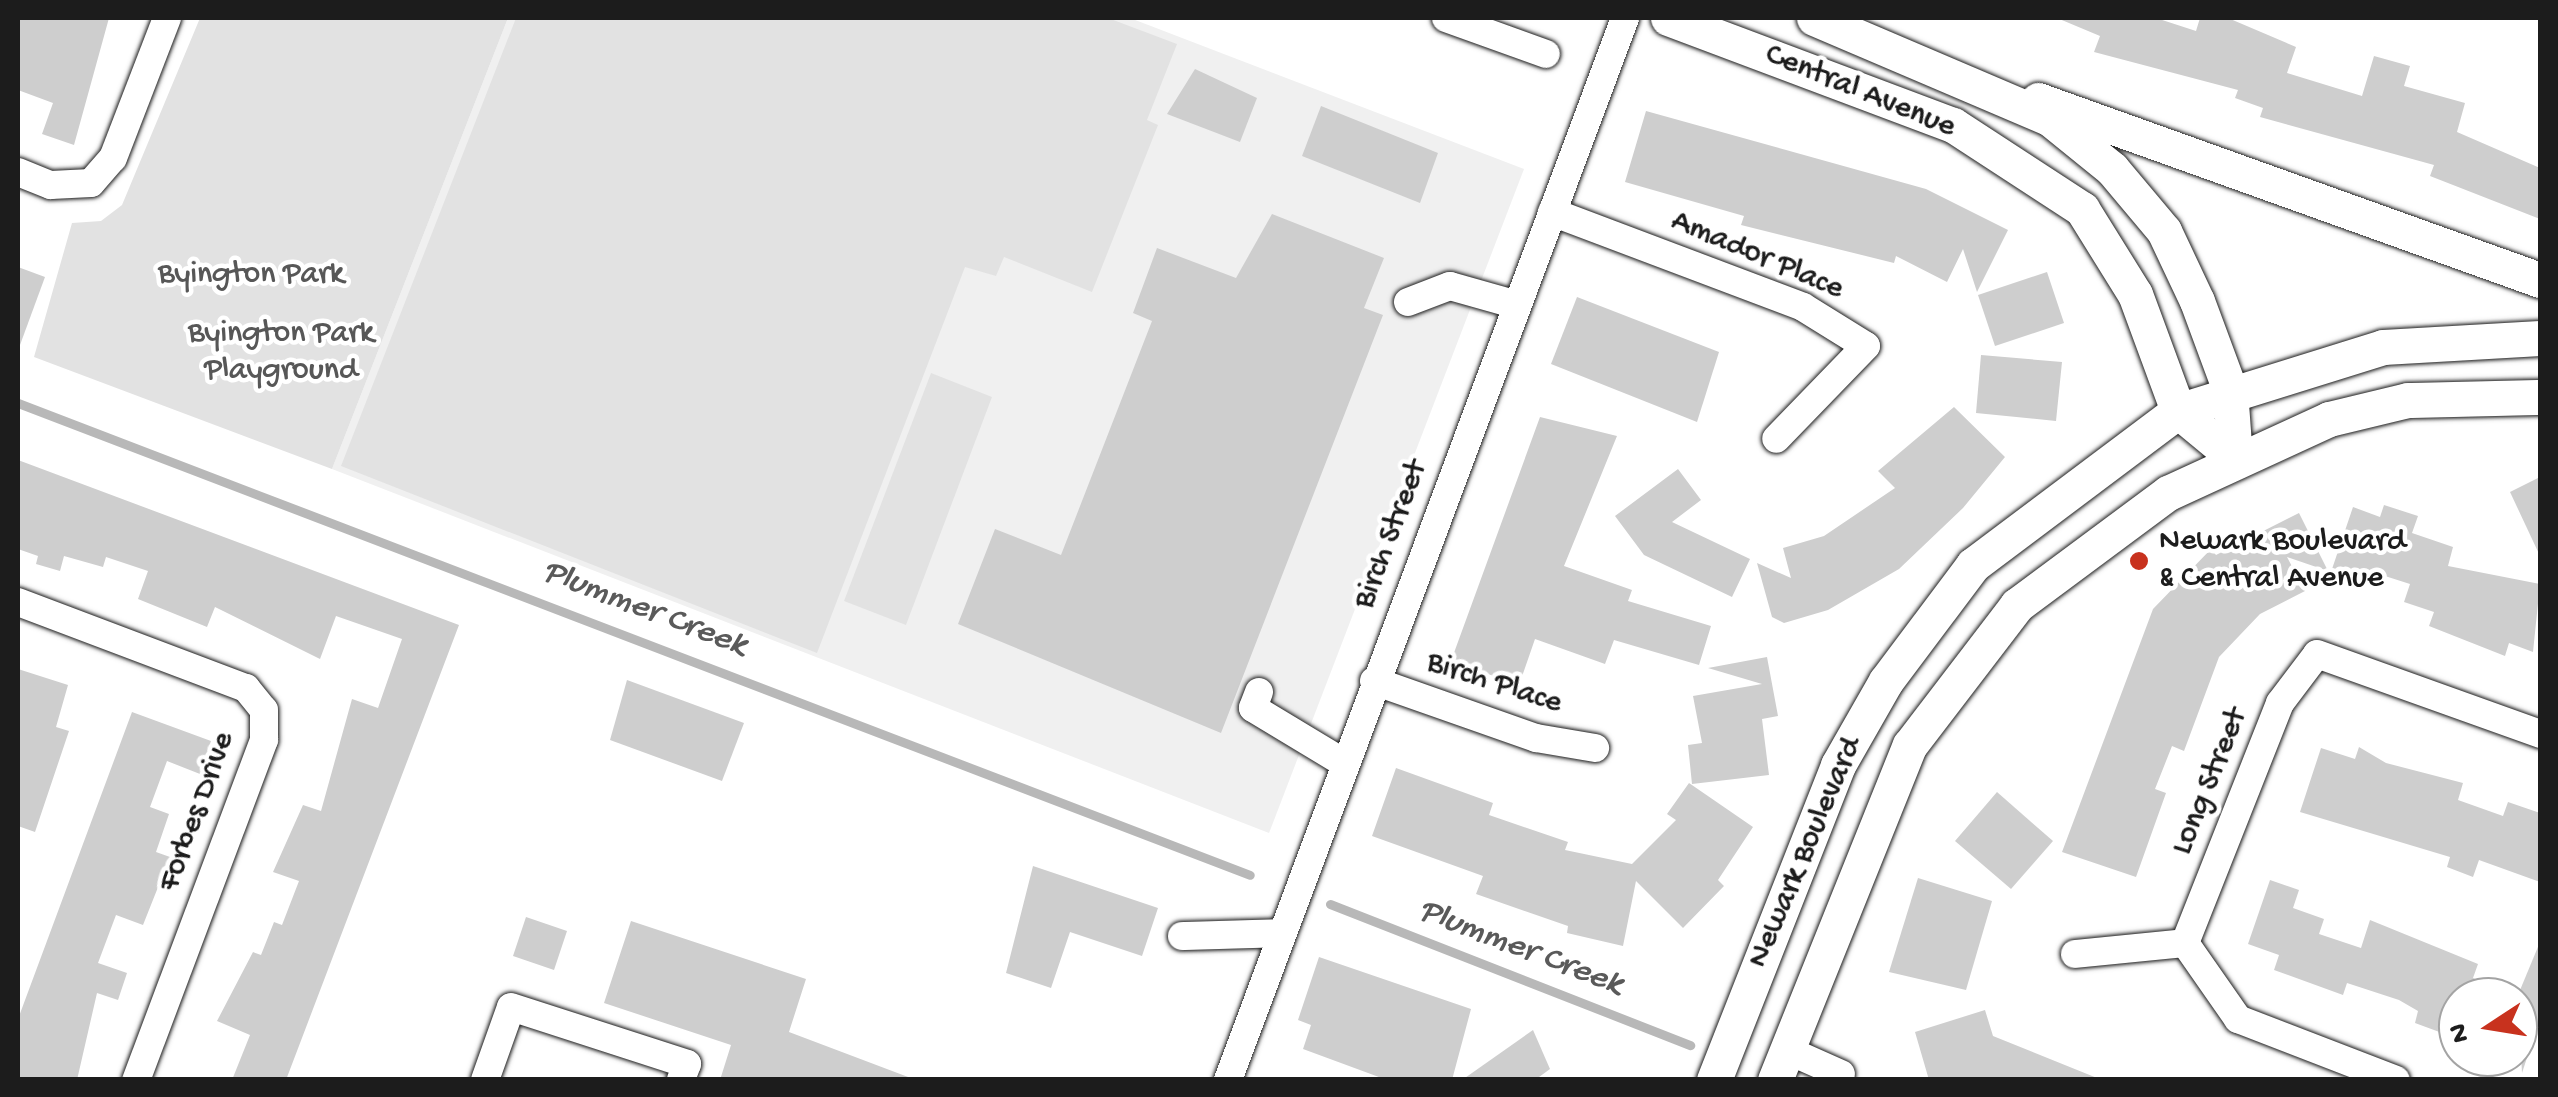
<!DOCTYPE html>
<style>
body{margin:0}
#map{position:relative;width:2558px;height:1097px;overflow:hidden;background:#fff;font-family:"Gochi Hand",sans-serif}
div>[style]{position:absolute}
.built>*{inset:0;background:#f0f0f0}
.green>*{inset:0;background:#e2e2e2}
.stream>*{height:9px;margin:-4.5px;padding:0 4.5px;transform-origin:4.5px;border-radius:4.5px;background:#b8b8b8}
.building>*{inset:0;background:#cecece}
.roads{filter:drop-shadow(0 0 2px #1c1c1c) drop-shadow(0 0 2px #1c1c1c)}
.minor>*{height:28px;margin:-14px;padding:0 14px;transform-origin:14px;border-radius:14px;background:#fff}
.major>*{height:35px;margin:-17.5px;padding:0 17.5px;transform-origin:17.5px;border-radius:17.5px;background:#fff}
.dots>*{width:28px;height:28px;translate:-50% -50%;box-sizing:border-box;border:5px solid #fff;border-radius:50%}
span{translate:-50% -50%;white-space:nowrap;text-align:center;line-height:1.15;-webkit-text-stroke:9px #fff;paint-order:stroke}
.street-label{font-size:32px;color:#1c1c1c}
.park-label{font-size:32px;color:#575757}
.poi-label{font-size:32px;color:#1c1c1c}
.left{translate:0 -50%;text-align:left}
.water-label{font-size:35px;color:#5a5a5a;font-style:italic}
.frame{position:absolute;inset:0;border:20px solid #1c1c1c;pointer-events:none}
.north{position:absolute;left:2438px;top:977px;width:100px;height:100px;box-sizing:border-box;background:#fff;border:2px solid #a4a4a4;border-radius:50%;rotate:258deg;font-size:28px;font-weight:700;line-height:40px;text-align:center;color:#1c1c1c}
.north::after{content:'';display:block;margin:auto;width:35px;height:45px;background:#c8321e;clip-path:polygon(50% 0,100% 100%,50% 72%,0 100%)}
</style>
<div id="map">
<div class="built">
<i style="clip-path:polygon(508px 18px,1130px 18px,1524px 169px,1269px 833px,332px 469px)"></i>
</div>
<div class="green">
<i style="clip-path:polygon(200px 18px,508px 18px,332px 469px,34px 357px,72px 223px,101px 221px,122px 205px)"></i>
<i style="clip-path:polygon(516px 18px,1108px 18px,1177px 44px,1147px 120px,1158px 125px,1092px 292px,1004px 257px,996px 276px,965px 267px,817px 653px,341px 466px)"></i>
<i style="clip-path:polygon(931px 373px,992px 397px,906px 625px,844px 601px)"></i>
</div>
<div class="stream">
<i style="left:18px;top:403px;width:1319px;rotate:20.96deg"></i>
<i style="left:1330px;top:904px;width:387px;rotate:21.4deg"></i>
</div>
<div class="building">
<i style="clip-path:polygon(18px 18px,109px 18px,74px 145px,42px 134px,53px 103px,18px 90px)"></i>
<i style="clip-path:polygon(2057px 18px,2156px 18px,2196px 31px,2200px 18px,2228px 18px,2296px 47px,2287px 73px,2362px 96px,2374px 56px,2410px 66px,2404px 86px,2465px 103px,2457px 132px,2540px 168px,2540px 219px,2430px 176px,2434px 165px,2260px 117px,2263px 108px,2235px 98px,2238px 90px,2094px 52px,2100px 36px)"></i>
<i style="clip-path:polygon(1195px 69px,1257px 98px,1240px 142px,1167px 114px)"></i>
<i style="clip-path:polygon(1321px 106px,1438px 153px,1420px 203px,1302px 156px)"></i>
<i style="clip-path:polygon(1646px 111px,1926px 189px,2008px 230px,1977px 292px,1963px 249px,1947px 282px,1896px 256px,1894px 263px,1741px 225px,1744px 216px,1625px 182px)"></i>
<i style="clip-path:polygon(1272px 214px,1384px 258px,1364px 308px,1383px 315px,1221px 733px,958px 624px,995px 529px,1061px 555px,1152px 321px,1133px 313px,1157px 248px,1236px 278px)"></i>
<i style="clip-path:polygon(18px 267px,45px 277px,20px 345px,18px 344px)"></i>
<i style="clip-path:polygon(2047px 272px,2064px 323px,1995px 346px,1978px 295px)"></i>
<i style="clip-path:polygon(1577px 297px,1719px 352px,1697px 422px,1551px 364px)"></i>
<i style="clip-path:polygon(1981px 355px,2062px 362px,2056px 421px,1976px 413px)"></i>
<i style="clip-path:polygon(1954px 407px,2005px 457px,1963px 508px,1899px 569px,1828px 610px,1784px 623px,1772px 617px,1757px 563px,1791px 578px,1783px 548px,1824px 536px,1895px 488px,1878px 471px)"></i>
<i style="clip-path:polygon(1540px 417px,1617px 436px,1564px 566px,1632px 590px,1628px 601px,1711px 626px,1699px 665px,1614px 640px,1605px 664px,1535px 639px,1519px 685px,1451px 661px)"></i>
<i style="clip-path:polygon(18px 460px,459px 625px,286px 1080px,232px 1080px,250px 1035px,217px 1021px,253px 952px,261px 955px,274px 922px,282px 925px,299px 881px,273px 872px,303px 805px,321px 811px,352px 699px,378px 708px,402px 639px,336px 616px,320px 659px,215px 607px,207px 627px,138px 599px,148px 571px,106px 557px,103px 567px,64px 556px,60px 571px,36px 564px,38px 556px,18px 549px)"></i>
<i style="clip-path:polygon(1678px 469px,1701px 500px,1672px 522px,1750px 559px,1732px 597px,1644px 555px,1615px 516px)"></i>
<i style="clip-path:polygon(2540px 477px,2540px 556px,2510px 492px)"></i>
<i style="clip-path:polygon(2384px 505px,2418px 516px,2412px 533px,2453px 547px,2448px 566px,2540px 584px,2533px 652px,2509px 643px,2505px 656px,2429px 626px,2434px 612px,2404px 602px,2410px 584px,2363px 569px,2359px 581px,2331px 572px,2353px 507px,2380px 517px)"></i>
<i style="clip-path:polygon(2299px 513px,2328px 571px,2287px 557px,2305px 591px,2260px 614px,2219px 657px,2184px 751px,2172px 746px,2155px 789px,2166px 793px,2136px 877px,2062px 852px,2153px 609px,2211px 549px,2216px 555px)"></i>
<i style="clip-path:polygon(1767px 657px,1778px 716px,1762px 719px,1769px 775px,1692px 784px,1688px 745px,1702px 743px,1693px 696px,1762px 684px,1708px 668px)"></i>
<i style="clip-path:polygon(18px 669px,68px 685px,56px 727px,69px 731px,35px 832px,18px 826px)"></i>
<i style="clip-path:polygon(627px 680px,744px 723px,722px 781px,610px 740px)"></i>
<i style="clip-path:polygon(132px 712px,211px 741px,200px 774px,167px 761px,150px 807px,169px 814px,156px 852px,170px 857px,143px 925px,116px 915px,98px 963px,127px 973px,118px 1000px,97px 993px,77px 1080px,18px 1080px,18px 1019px)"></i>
<i style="clip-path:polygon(2359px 747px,2386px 763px,2463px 783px,2458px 800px,2503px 816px,2508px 802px,2540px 813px,2540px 882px,2479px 860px,2473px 877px,2447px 867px,2450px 857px,2300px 812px,2321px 748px,2355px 759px)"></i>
<i style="clip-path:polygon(1396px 768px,1493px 803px,1489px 815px,1568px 842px,1565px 850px,1632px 864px,1676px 820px,1667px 814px,1689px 783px,1753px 827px,1718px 880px,1724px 886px,1683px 928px,1636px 881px,1623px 946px,1567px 933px,1568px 926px,1476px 894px,1483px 876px,1372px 836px)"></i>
<i style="clip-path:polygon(1997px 792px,2053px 841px,2011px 889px,1955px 841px)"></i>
<i style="clip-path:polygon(1033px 866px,1158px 908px,1142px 956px,1070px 932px,1051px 988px,1006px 973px)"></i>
<i style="clip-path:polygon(1918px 878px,1992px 901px,1966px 990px,1889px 972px)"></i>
<i style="clip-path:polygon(2270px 880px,2299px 890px,2293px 908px,2324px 919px,2319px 934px,2361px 948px,2370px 920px,2478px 964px,2473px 978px,2517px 997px,2458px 997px,2453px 1037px,2415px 1023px,2418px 1011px,2399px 1000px,2347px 983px,2343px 995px,2274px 970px,2279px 955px,2248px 944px)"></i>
<i style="clip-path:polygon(526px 917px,567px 931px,554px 970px,513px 956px)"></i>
<i style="clip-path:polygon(631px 921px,806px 979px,789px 1032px,916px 1080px,720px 1080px,731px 1045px,604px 1003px)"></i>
<i style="clip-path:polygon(2540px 942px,2540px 1018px,2522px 1073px,2518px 995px)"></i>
<i style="clip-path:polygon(1319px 957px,1471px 1009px,1452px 1080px,1387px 1080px,1303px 1049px,1311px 1025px,1298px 1020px)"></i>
<i style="clip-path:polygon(1985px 1010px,1993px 1036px,2102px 1080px,1929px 1080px,1915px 1032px)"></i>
<i style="clip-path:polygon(1533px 1030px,1550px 1069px,1535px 1080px,1462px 1080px)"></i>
</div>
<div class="roads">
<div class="minor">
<i style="left:1446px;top:18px;width:106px;rotate:19.8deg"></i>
<i style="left:18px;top:172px;width:35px;rotate:22deg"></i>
<i style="left:51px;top:185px;width:40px;rotate:-2.9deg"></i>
<i style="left:91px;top:183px;width:33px;rotate:-49deg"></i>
<i style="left:113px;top:158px;width:150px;rotate:-68.9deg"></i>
<i style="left:1552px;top:212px;width:268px;rotate:20.7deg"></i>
<i style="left:1803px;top:307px;width:74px;rotate:31.8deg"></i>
<i style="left:1866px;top:346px;width:129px;rotate:134.1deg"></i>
<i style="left:1408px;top:302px;width:45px;rotate:-20.9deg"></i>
<i style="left:1450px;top:286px;width:70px;rotate:15.8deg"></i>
<i style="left:18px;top:602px;width:244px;rotate:20.7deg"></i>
<i style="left:246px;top:688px;width:28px;rotate:51deg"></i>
<i style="left:264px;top:710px;width:30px;rotate:90deg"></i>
<i style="left:264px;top:740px;width:363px;rotate:110.6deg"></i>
<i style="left:1374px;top:681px;width:172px;rotate:19.4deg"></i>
<i style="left:1536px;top:738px;width:60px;rotate:9.6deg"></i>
<i style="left:1259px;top:692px;width:17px;rotate:111deg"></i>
<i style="left:1253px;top:708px;width:106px;rotate:31.1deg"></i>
<i style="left:1182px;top:936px;width:99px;rotate:-1.7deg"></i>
<i style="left:2185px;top:943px;width:258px;rotate:-68.4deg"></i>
<i style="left:2280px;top:703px;width:61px;rotate:-52.9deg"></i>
<i style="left:2317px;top:654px;width:237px;rotate:19.7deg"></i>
<i style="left:2185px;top:943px;width:93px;rotate:55.1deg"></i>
<i style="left:2238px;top:1019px;width:169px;rotate:21.1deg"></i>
<i style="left:2075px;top:954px;width:111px;rotate:-5.7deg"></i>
<i style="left:1787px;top:1050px;width:59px;rotate:24deg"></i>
<i style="left:485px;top:1080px;width:77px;rotate:-70.4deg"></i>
<i style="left:511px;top:1007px;width:185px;rotate:17.9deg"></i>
<i style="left:687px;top:1064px;width:17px;rotate:111deg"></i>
<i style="left:1228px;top:1080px;width:1134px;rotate:-69.5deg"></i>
</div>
<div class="major">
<i style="left:1668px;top:18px;width:304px;rotate:20.6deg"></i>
<i style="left:1953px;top:125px;width:154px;rotate:33.1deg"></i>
<i style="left:2082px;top:209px;width:100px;rotate:58.1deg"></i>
<i style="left:2135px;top:294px;width:125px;rotate:69.8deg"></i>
<i style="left:2178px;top:411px;width:74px;rotate:39.5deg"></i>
<i style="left:1814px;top:18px;width:255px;rotate:23.1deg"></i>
<i style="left:2049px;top:118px;width:81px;rotate:39deg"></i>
<i style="left:2112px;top:169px;width:81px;rotate:50deg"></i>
<i style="left:2164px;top:231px;width:77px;rotate:64.8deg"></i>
<i style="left:2197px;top:301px;width:95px;rotate:69.7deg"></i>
<i style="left:2230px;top:390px;width:68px;rotate:85.8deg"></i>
<i style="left:2038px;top:100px;width:533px;rotate:19.73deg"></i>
<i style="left:1714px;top:1080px;width:339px;rotate:-68.5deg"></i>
<i style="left:1838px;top:765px;width:97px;rotate:-60.3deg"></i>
<i style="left:1886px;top:681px;width:145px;rotate:-53.1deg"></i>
<i style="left:1973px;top:565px;width:256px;rotate:-36.9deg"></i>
<i style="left:2178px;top:411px;width:215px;rotate:-17.3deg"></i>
<i style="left:2383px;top:347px;width:157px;rotate:-3.3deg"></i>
<i style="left:1775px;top:1080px;width:361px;rotate:-68.1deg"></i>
<i style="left:1910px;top:745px;width:176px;rotate:-52.6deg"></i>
<i style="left:2017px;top:605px;width:188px;rotate:-36.6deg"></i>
<i style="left:2168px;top:493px;width:177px;rotate:-24.7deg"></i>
<i style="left:2329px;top:419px;width:81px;rotate:-13.5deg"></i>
<i style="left:2408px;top:400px;width:132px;rotate:-1.3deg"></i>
</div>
</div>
<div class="dots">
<i style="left:2139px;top:561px;background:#c8321e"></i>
</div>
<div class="street-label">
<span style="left:1860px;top:92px;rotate:22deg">Central Avenue</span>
<span style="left:1757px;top:256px;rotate:23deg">Amador Place</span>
<span style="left:1392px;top:535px;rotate:-69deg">Birch Street</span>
<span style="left:1494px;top:684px;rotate:18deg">Birch Place</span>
<span style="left:2211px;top:782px;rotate:-68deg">Long Street</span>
<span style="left:198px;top:812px;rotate:-70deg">Forbes Drive</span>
<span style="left:1806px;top:853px;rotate:-67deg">Newark Boulevard</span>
</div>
<div class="park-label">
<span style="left:251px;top:275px">Byington Park</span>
<span style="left:281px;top:353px">Byington Park<br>Playground</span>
</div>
<div class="poi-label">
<span class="left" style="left:2159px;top:561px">Newark Boulevard<br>&amp; Central Avenue</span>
</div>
<div class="water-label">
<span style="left:644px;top:610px;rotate:21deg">Plummer Creek</span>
<span style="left:1520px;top:949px;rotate:21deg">Plummer Creek</span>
</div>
<div class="frame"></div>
<div class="north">N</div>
</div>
